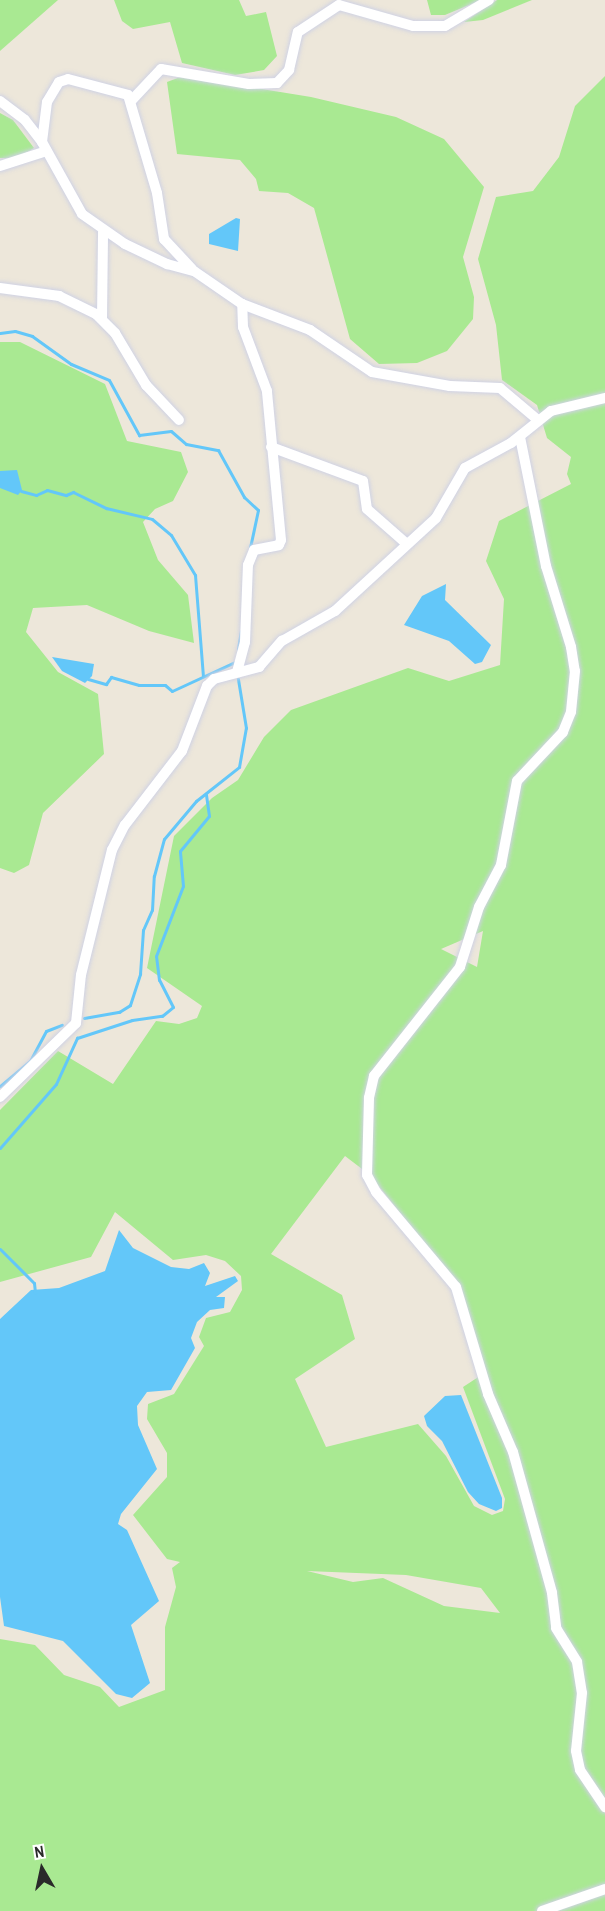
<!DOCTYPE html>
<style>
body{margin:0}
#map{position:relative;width:605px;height:1911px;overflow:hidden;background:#ede7da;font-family:"Archivo Narrow",sans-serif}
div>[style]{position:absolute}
.green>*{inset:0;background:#a9e992}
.water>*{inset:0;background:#63c7f9}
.stream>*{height:3px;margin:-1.5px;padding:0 1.5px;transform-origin:1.5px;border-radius:1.5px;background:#63c7f9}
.roads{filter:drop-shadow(0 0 2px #cfd2e4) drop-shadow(0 0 2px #cfd2e4)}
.street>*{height:10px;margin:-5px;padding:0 5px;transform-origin:5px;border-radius:5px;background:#fff}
span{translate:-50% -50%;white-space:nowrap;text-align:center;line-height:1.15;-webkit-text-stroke:6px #fff;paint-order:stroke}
.north{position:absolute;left:12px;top:1839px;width:60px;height:60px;-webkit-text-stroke:4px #fff;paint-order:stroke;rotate:351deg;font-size:16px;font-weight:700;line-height:24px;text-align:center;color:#2a2a2a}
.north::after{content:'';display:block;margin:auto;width:21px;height:27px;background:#2a2a2a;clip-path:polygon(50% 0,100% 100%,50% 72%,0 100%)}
</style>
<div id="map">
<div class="green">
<i style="clip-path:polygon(0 0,58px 0,0 51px)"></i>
<i style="clip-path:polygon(114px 0,239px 0,246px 16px,266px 12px,277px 56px,264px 70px,235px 75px,182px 63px,170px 22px,133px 29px,122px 21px)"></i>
<i style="clip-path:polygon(427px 0,481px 0,445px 15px,431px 15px)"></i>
<i style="clip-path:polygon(497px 0,532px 0,483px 20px,464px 22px)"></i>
<i style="clip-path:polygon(183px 76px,311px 97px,396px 117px,444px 139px,484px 187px,463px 257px,474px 297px,473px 319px,447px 351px,417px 363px,379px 364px,350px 339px,314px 208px,288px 193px,259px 191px,256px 179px,240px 160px,177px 154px,167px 82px)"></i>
<i style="clip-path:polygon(evenodd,605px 76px,605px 1911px,0 1911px,0 1639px,35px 1645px,64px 1675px,100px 1687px,119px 1707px,165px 1690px,165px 1627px,176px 1587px,172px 1568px,180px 1562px,167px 1559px,133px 1515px,167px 1477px,167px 1453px,147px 1419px,148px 1404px,174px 1394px,204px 1346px,199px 1337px,206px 1318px,230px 1312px,242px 1290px,241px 1276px,225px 1261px,206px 1255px,173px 1260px,115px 1212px,91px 1257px,0 1282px,0 1110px,58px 1051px,113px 1084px,156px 1021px,179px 1024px,197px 1018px,202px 1006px,147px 968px,174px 836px,212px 798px,238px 780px,264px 737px,291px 710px,408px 668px,449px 681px,500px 665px,504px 599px,486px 561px,499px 521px,571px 484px,567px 474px,571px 457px,547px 438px,537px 405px,502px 380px,496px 325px,478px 259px,496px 197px,533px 191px,559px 157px,575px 106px,605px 76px,483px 931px,477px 967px,441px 949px,483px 931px,605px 76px,345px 1156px,370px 1175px,459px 1287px,486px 1372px,463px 1387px,505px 1499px,503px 1511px,492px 1515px,474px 1506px,446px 1456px,418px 1424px,326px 1447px,295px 1379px,355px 1339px,342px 1295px,271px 1254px,345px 1156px,605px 76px,307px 1571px,406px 1575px,481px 1588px,500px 1613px,444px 1606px,383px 1578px,353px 1582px,307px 1571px)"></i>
<i style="clip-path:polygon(0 113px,13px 120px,34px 148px,18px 158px,0 158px)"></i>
<i style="clip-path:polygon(0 342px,20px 342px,105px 384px,127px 441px,181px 452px,188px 472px,173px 501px,155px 509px,143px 522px,158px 560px,188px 595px,194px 643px,149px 631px,87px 605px,33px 608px,26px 632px,58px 672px,98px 694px,104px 754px,43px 813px,29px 865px,14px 873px,0 868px)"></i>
</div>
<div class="water">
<i style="clip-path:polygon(236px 218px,240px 219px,238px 251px,209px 244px,209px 234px)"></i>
<i style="clip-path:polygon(17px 470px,22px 490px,18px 495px,0 488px,0 471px)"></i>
<i style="clip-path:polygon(446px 584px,445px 600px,491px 645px,482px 662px,475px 664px,449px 641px,404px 625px,422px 596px)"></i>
<i style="clip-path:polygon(52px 657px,94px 664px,92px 676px,85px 683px,62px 671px)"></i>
<i style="clip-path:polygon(119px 1230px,133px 1248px,171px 1267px,189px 1269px,204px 1263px,210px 1273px,205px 1286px,235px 1276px,238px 1281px,216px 1297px,225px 1297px,224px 1308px,210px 1310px,197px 1322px,191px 1338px,195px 1348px,171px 1390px,147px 1392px,137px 1406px,138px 1425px,157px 1469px,121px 1514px,118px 1524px,127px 1530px,159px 1601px,131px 1625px,150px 1683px,132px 1698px,116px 1694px,63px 1641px,4px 1626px,0 1597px,0 1319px,31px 1290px,59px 1288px,105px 1271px)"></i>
<i style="clip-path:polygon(461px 1395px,502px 1498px,502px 1508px,496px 1511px,479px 1504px,468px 1492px,442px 1441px,427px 1426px,424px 1416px,445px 1396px)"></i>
</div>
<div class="stream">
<i style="left:0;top:333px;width:15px;rotate:-8deg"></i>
<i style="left:15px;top:331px;width:18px;rotate:16deg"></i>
<i style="left:32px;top:336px;width:48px;rotate:35.7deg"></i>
<i style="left:71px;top:364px;width:41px;rotate:22.8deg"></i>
<i style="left:109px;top:380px;width:63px;rotate:61.4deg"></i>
<i style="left:139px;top:435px;width:32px;rotate:-7deg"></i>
<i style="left:171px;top:431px;width:20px;rotate:41deg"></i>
<i style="left:186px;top:444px;width:33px;rotate:11deg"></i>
<i style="left:218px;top:450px;width:54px;rotate:61deg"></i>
<i style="left:244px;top:497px;width:19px;rotate:43deg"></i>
<i style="left:258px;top:510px;width:39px;rotate:102deg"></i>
<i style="left:21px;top:491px;width:16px;rotate:15deg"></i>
<i style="left:36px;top:495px;width:12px;rotate:-24deg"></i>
<i style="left:47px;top:490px;width:20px;rotate:15deg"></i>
<i style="left:66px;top:495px;width:8px;rotate:-23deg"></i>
<i style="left:73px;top:492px;width:37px;rotate:26deg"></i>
<i style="left:106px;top:508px;width:47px;rotate:13.4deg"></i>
<i style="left:152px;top:519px;width:25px;rotate:40deg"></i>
<i style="left:171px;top:535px;width:47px;rotate:59deg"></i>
<i style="left:195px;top:575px;width:101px;rotate:85.5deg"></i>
<i style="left:238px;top:649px;width:18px;rotate:-81deg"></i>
<i style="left:88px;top:679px;width:19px;rotate:16deg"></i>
<i style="left:106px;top:684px;width:9px;rotate:-54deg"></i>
<i style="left:111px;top:677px;width:29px;rotate:16deg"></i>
<i style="left:139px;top:685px;width:26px"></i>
<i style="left:165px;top:685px;width:9px;rotate:41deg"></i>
<i style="left:172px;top:691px;width:69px;rotate:-24.7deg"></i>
<i style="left:84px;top:1018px;width:36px;rotate:-10deg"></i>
<i style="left:119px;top:1012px;width:13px;rotate:-32deg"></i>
<i style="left:130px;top:1005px;width:33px;rotate:-72deg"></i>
<i style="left:140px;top:974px;width:44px;rotate:-86.1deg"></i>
<i style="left:143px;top:930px;width:22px;rotate:-66deg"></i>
<i style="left:152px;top:910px;width:34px;rotate:-87deg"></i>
<i style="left:154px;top:876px;width:38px;rotate:-75deg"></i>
<i style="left:164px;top:839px;width:50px;rotate:-49.9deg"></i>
<i style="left:196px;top:801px;width:55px;rotate:-38.3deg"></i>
<i style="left:239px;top:767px;width:40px;rotate:-80deg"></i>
<i style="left:246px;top:728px;width:50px;rotate:-99.3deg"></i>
<i style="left:0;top:1086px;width:39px;rotate:-40deg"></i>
<i style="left:30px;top:1061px;width:34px;rotate:-62deg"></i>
<i style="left:46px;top:1031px;width:17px;rotate:-21deg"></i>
<i style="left:0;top:1148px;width:85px;rotate:-48.8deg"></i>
<i style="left:56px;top:1084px;width:51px;rotate:-65.5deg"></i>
<i style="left:77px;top:1038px;width:58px;rotate:-18.1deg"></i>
<i style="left:132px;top:1020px;width:30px;rotate:-8deg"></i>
<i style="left:162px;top:1016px;width:14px;rotate:-39deg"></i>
<i style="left:173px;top:1007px;width:30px;rotate:-117deg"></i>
<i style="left:159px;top:980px;width:24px;rotate:-97deg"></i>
<i style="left:156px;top:956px;width:75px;rotate:-68.9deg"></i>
<i style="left:183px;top:886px;width:35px;rotate:-95deg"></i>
<i style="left:180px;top:851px;width:45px;rotate:-50.4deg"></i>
<i style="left:209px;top:816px;width:22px;rotate:-98deg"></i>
<i style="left:0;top:1249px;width:48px;rotate:45deg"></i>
<i style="left:34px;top:1283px;width:10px;rotate:84deg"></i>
</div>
<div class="roads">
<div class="street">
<i style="left:0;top:101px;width:31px;rotate:37deg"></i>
<i style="left:25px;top:120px;width:28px;rotate:52deg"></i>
<i style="left:42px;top:142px;width:82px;rotate:60.9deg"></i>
<i style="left:82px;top:214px;width:52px;rotate:34.9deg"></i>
<i style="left:125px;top:244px;width:47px;rotate:25.5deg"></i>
<i style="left:167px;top:264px;width:28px;rotate:15deg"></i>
<i style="left:194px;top:271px;width:58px;rotate:34.5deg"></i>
<i style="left:242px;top:304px;width:73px;rotate:20.9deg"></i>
<i style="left:310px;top:330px;width:75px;rotate:34.1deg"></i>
<i style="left:372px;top:372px;width:79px;rotate:10.2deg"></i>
<i style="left:450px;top:386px;width:50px;rotate:2.3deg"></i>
<i style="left:500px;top:388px;width:50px;rotate:40.1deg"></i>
<i style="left:131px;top:101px;width:44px;rotate:-46.8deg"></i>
<i style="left:161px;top:69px;width:89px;rotate:9.7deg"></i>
<i style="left:249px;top:84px;width:28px;rotate:-2deg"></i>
<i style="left:277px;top:83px;width:18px;rotate:-47deg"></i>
<i style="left:289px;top:70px;width:39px;rotate:-77deg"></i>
<i style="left:298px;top:32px;width:49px;rotate:-33.4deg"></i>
<i style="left:339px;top:5px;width:77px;rotate:15.8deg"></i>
<i style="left:413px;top:26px;width:32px"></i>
<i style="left:445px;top:26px;width:51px;rotate:-30.6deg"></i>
<i style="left:42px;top:142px;width:40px;rotate:-82.9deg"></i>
<i style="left:47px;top:102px;width:23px;rotate:-59deg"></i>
<i style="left:59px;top:82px;width:9px;rotate:-18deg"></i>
<i style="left:68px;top:79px;width:62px;rotate:14.9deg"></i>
<i style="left:128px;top:95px;width:102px;rotate:73.5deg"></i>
<i style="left:157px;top:193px;width:47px;rotate:81.3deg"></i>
<i style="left:164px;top:239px;width:41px;rotate:47deg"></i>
<i style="left:0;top:166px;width:49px;rotate:-17.7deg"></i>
<i style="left:0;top:288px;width:60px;rotate:7.7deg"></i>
<i style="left:59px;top:296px;width:41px;rotate:25.9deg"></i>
<i style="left:96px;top:314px;width:27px;rotate:45deg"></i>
<i style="left:115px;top:333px;width:61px;rotate:59.2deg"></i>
<i style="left:146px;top:385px;width:48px;rotate:46.7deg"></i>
<i style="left:102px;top:318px;width:88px;rotate:-89.3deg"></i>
<i style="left:520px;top:437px;width:132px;rotate:78.6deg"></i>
<i style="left:546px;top:566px;width:85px;rotate:72.8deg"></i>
<i style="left:571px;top:647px;width:24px;rotate:81deg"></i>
<i style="left:575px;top:671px;width:41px;rotate:95.6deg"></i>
<i style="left:571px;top:712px;width:22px;rotate:112deg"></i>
<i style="left:563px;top:732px;width:67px;rotate:133.2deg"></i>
<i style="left:517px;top:781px;width:86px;rotate:100.8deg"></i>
<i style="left:501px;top:865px;width:47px;rotate:117.6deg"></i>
<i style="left:479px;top:907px;width:63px;rotate:107.6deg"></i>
<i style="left:460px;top:967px;width:139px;rotate:128.3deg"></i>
<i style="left:374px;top:1076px;width:23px;rotate:103deg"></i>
<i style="left:369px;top:1098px;width:77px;rotate:91.5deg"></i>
<i style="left:367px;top:1175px;width:19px;rotate:62deg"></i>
<i style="left:376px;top:1192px;width:124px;rotate:49.9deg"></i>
<i style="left:456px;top:1287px;width:112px;rotate:73.3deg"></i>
<i style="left:488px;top:1394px;width:63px;rotate:66.7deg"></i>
<i style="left:513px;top:1452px;width:146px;rotate:74.5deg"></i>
<i style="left:552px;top:1593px;width:35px;rotate:83deg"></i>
<i style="left:556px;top:1628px;width:40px;rotate:58deg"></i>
<i style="left:577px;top:1662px;width:31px;rotate:81deg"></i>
<i style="left:582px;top:1693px;width:58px;rotate:95.9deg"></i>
<i style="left:576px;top:1751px;width:19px;rotate:78deg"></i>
<i style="left:580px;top:1770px;width:45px;rotate:56deg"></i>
<i style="left:271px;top:447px;width:98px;rotate:20.3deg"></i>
<i style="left:363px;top:481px;width:28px;rotate:82deg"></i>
<i style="left:367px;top:509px;width:53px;rotate:41.2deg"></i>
<i style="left:237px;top:672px;width:31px;rotate:-75deg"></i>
<i style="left:245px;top:642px;width:77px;rotate:-87.8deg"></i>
<i style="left:248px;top:565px;width:16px;rotate:-68deg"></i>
<i style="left:254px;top:550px;width:25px;rotate:-11deg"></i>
<i style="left:279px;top:545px;width:5px;rotate:-68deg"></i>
<i style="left:281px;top:540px;width:150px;rotate:-95.4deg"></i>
<i style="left:267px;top:391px;width:68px;rotate:-110.6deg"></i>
<i style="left:243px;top:327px;width:23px;rotate:-92deg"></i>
<i style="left:0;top:1097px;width:106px;rotate:-44.2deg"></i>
<i style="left:76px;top:1023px;width:48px;rotate:-84.1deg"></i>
<i style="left:81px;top:975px;width:129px;rotate:-76.1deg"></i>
<i style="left:112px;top:850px;width:28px;rotate:-63deg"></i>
<i style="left:125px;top:825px;width:93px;rotate:-52.4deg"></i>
<i style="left:182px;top:751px;width:70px;rotate:-69deg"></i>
<i style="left:207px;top:686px;width:10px;rotate:-45deg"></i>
<i style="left:214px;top:679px;width:47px;rotate:-14.9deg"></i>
<i style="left:259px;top:667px;width:35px;rotate:-49deg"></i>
<i style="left:282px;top:641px;width:61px;rotate:-29.5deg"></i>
<i style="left:335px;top:611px;width:137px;rotate:-42.6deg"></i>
<i style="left:436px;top:518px;width:58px;rotate:-59.9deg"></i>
<i style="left:465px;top:468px;width:52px;rotate:-28.5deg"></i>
<i style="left:511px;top:443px;width:51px;rotate:-38.7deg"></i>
<i style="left:551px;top:411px;width:56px;rotate:-13.5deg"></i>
<i style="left:542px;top:1911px;width:67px;rotate:-19.2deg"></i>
</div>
</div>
<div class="north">N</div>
</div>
